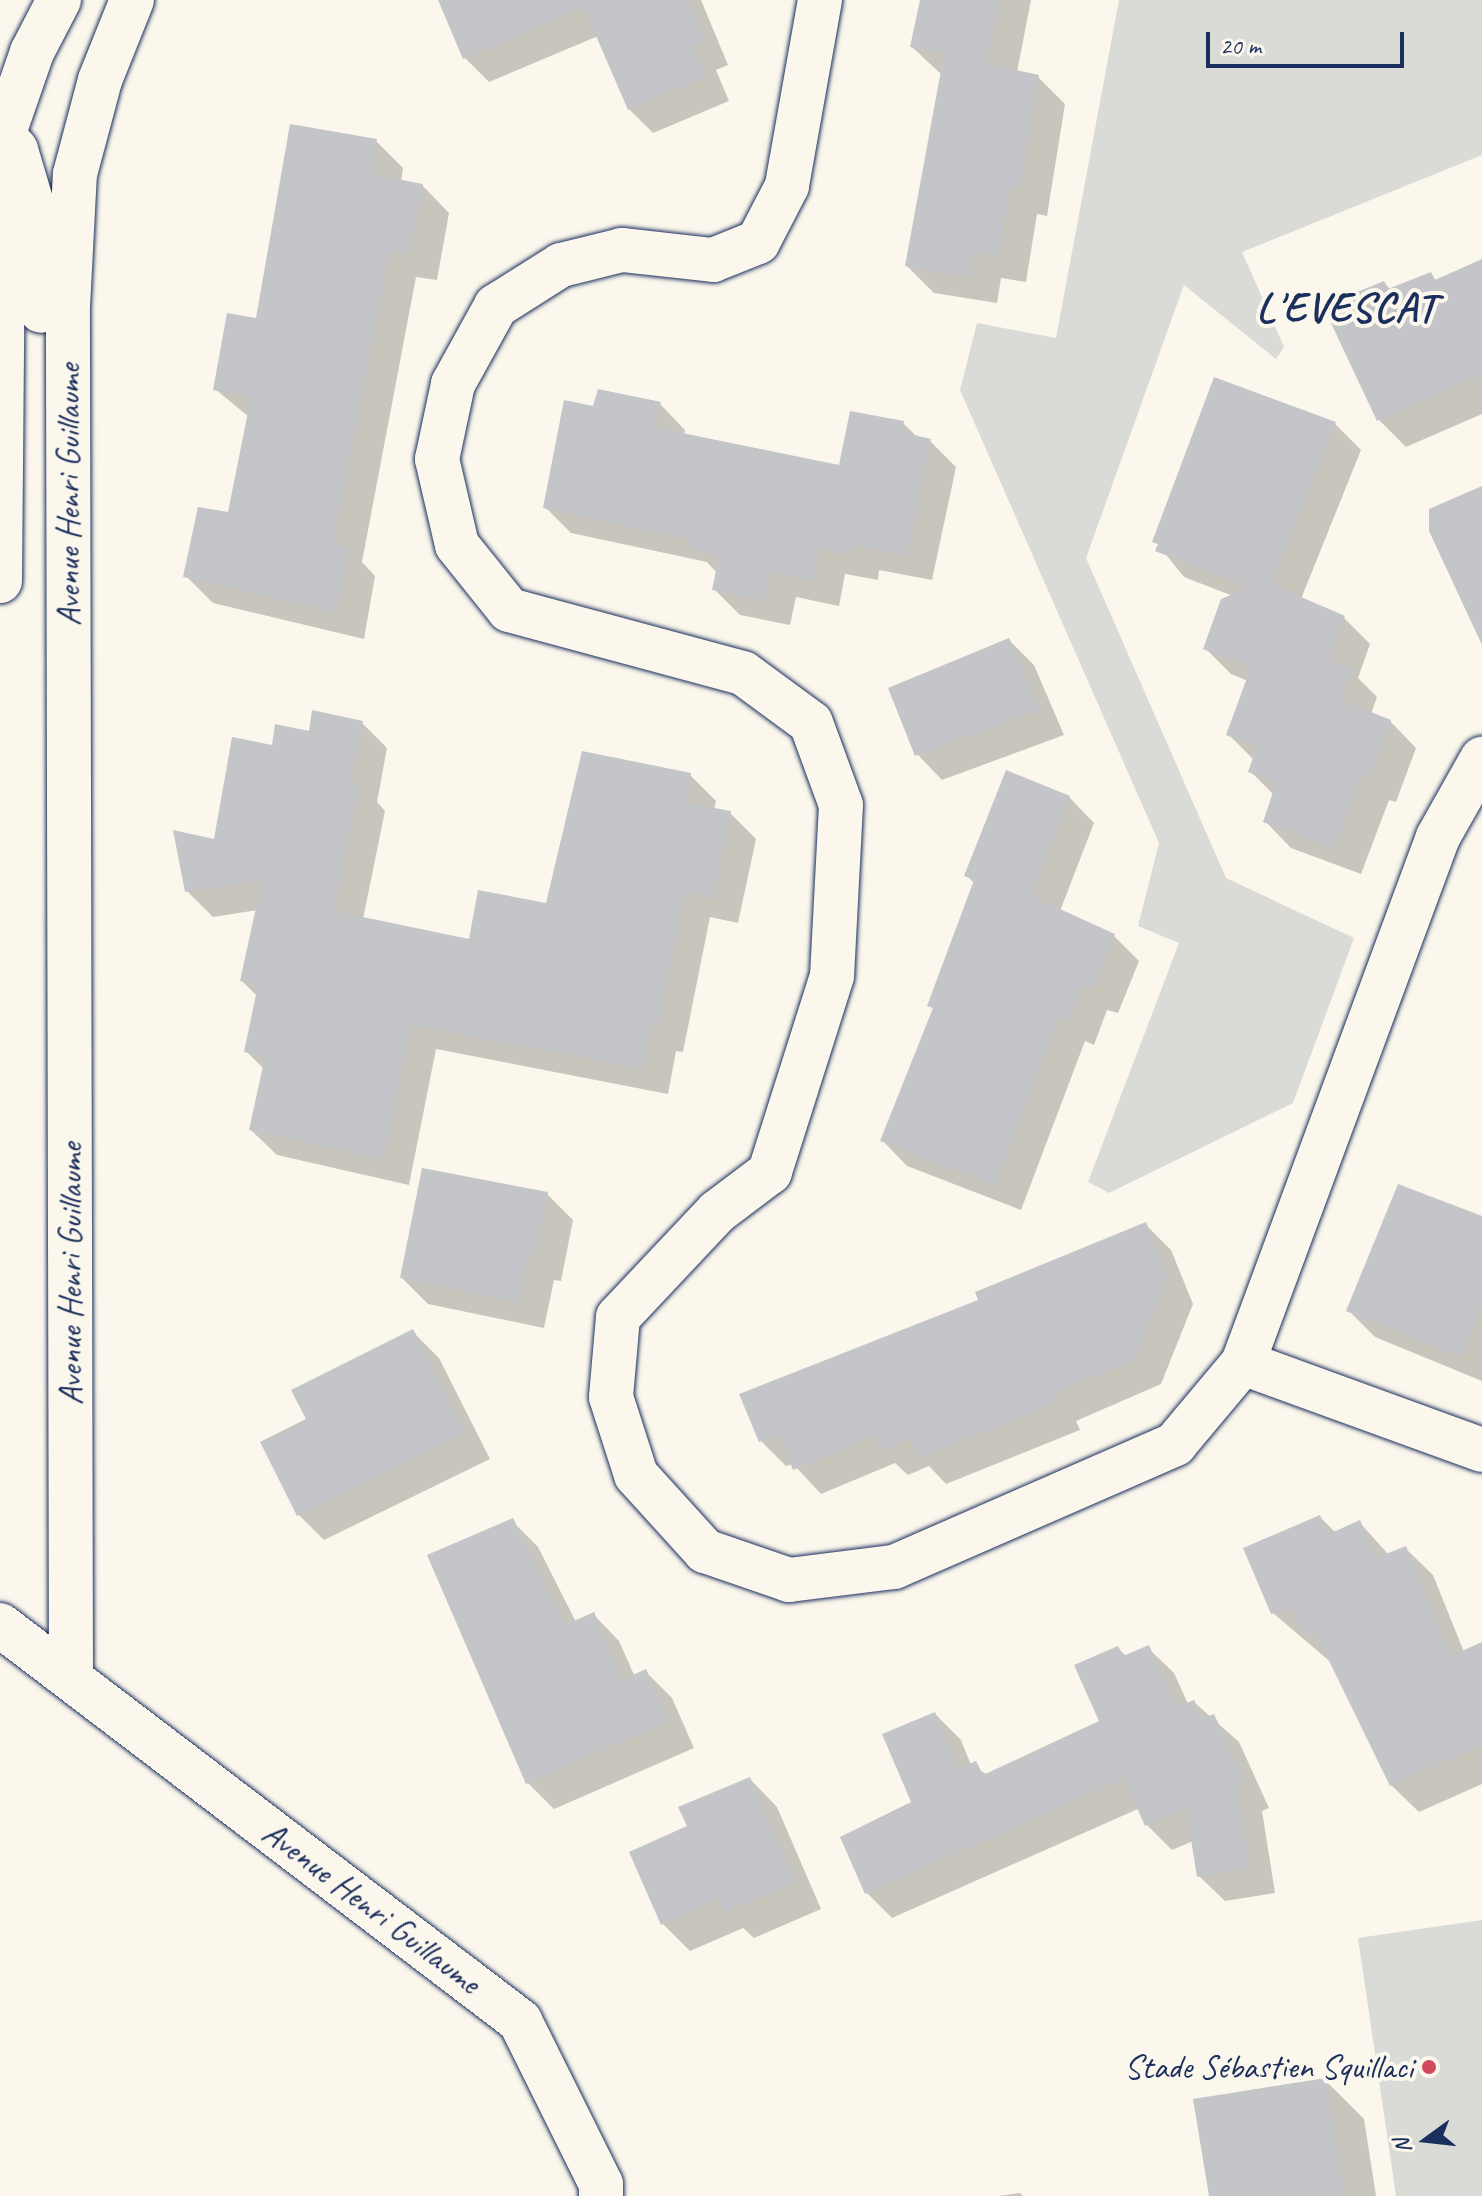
<!DOCTYPE html>
<meta charset="utf-8">
<style>
body{margin:0}
#map{position:relative;width:1482px;height:2196px;overflow:hidden;background:#fbf7ec;font-family:Caveat,sans-serif}
div>[style]{position:absolute}
.green>*{inset:0;background:#dadad7}
.shadow>*{inset:0;background:#0003}
.building>*{inset:0;background:#c3c5c9}
.roads{filter:drop-shadow(0 0 2px #1b2f5e) drop-shadow(0 0 2px #1b2f5e)}
.minor>*{height:44px;margin:-22px;padding:0 22px;transform-origin:22px;border-radius:22px;background:#fbf7ec}
.dots>*{width:22px;height:22px;translate:-50% -50%;box-sizing:border-box;border:4px solid #fbf7ec;border-radius:50%}
span{translate:-50% -50%;white-space:nowrap;text-align:center;line-height:1.15;-webkit-text-stroke:8px #fbf7ec;paint-order:stroke}
.street-label{font-size:34px;color:#1b2f5e}
.poi-label{font-size:34px;color:#1b2f5e}
.right{translate:-100% -50%;text-align:right}
.district-label{font-size:42px;color:#1b2f5e;font-weight:700;letter-spacing:2px}
.north{position:absolute;left:1386px;top:2100px;width:80px;height:80px;-webkit-text-stroke:6px #fbf7ec;paint-order:stroke;rotate:255deg;font-size:22px;font-weight:700;line-height:32px;text-align:center;color:#1b2f5e}
.north::after{content:'';display:block;margin:auto;width:28px;height:36px;background:#1b2f5e;clip-path:polygon(50% 0,100% 100%,50% 72%,0 100%)}
.scale{position:absolute;left:1206px;top:32px;width:198px;height:36px;box-sizing:border-box;border:4px solid #1b2f5e;border-top:0;padding-left:10px;font-size:24px;line-height:28px;white-space:nowrap;color:#1b2f5e;-webkit-text-stroke:6px #fbf7ec;paint-order:stroke}
</style>
<div id="map">
<div class="green">
<i style="clip-path:polygon(1119px 0,1482px 0,1482px 155px,1242px 252px,1284px 347px,1276px 359px,1184px 285px,1086px 558px,1226px 878px,1354px 938px,1293px 1103px,1109px 1193px,1088px 1182px,1179px 943px,1138px 926px,1159px 843px,960px 390px,977px 323px,1056px 338px)"></i>
<i style="clip-path:polygon(1482px 1920px,1482px 2196px,1396px 2196px,1358px 1938px)"></i>
</div>
<div class="shadow">
<i style="clip-path:polygon(440px 0,701px 0,728px 65px,716px 70px,729px 101px,653px 133px,629px 109px,598px 36px,489px 82px,465px 58px)"></i>
<i style="clip-path:polygon(922px 0,1031px 0,1017px 72px,1038px 77px,1065px 104px,1047px 216px,1037px 214px,1026px 282px,1001px 278px,997px 303px,934px 293px,907px 266px,942px 75px,912px 47px)"></i>
<i style="clip-path:polygon(376px 141px,403px 168px,401px 182px,422px 185px,449px 213px,437px 280px,416px 277px,362px 562px,375px 576px,364px 639px,213px 603px,186px 576px,229px 514px,249px 417px,215px 389px)"></i>
<i style="clip-path:polygon(1482px 261px,1482px 414px,1406px 447px,1379px 420px,1384px 283px,1391px 290px,1430px 274px,1437px 281px)"></i>
<i style="clip-path:polygon(660px 404px,685px 430px,684px 435px,840px 467px,903px 423px,918px 438px,930px 441px,956px 467px,932px 580px,879px 570px,878px 580px,845px 574px,839px 606px,796px 597px,790px 625px,740px 615px,714px 589px,717px 573px,707px 562px,571px 533px,545px 507px,595px 408px)"></i>
<i style="clip-path:polygon(1334px 423px,1361px 450px,1301px 599px,1344px 618px,1370px 644px,1358px 678px,1377px 697px,1371px 714px,1390px 721px,1416px 748px,1396px 802px,1389px 800px,1361px 874px,1291px 848px,1265px 821px,1274px 795px,1250px 771px,1254px 760px,1228px 734px,1248px 681px,1231px 674px,1205px 648px,1233px 596px,1184px 577px,1155px 541px)"></i>
<i style="clip-path:polygon(1009px 640px,1034px 665px,1064px 735px,942px 780px,917px 754px)"></i>
<i style="clip-path:polygon(362px 723px,387px 748px,377px 802px,385px 811px,363px 919px,471px 942px,548px 906px,690px 775px,716px 801px,714px 810px,730px 813px,756px 839px,738px 923px,710px 917px,683px 1052px,676px 1051px,668px 1094px,436px 1049px,409px 1185px,277px 1155px,251px 1130px,264px 1069px,246px 1051px,257px 996px,242px 981px,258px 910px,213px 917px,187px 891px,273px 748px)"></i>
<i style="clip-path:polygon(1069px 797px,1094px 823px,1060px 911px,1114px 936px,1139px 961px,1118px 1013px,1107px 1010px,1094px 1045px,1085px 1041px,1021px 1210px,907px 1166px,882px 1140px,934px 1010px,930px 1005px,975px 884px,967px 876px)"></i>
<i style="clip-path:polygon(547px 1194px,573px 1220px,561px 1281px,554px 1280px,544px 1328px,428px 1304px,402px 1278px)"></i>
<i style="clip-path:polygon(1482px 1220px,1482px 1381px,1375px 1337px,1348px 1310px)"></i>
<i style="clip-path:polygon(1145px 1224px,1171px 1250px,1193px 1304px,1161px 1384px,1076px 1421px,1080px 1430px,946px 1484px,929px 1466px,908px 1475px,895px 1463px,821px 1494px,793px 1464px,786px 1466px,760px 1440px,981px 1302px)"></i>
<i style="clip-path:polygon(413px 1332px,439px 1358px,490px 1459px,324px 1540px,298px 1514px,309px 1420px)"></i>
<i style="clip-path:polygon(1320px 1517px,1336px 1533px,1360px 1523px,1389px 1555px,1405px 1548px,1433px 1575px,1464px 1652px,1482px 1644px,1482px 1784px,1419px 1812px,1391px 1785px,1333px 1664px,1273px 1613px)"></i>
<i style="clip-path:polygon(512px 1521px,538px 1547px,576px 1622px,593px 1614px,619px 1641px,635px 1677px,646px 1672px,672px 1698px,694px 1748px,554px 1809px,528px 1783px)"></i>
<i style="clip-path:polygon(1118px 1648px,1127px 1657px,1148px 1648px,1174px 1673px,1188px 1704px,1194px 1702px,1239px 1742px,1269px 1808px,1262px 1811px,1275px 1893px,1225px 1901px,1199px 1876px,1193px 1841px,1172px 1850px,1147px 1825px,1140px 1808px,892px 1918px,866px 1892px,913px 1803px,935px 1714px,961px 1740px,971px 1765px,988px 1775px,1101px 1722px)"></i>
<i style="clip-path:polygon(750px 1779px,777px 1807px,821px 1909px,754px 1938px,743px 1928px,690px 1951px,663px 1924px,690px 1827px)"></i>
<i style="clip-path:polygon(1325px 2080px,1364px 2119px,1376px 2196px,1210px 2196px)"></i>
<i style="clip-path:polygon(1020px 2193px,1023px 2196px,999px 2196px)"></i>
</div>
<div class="building">
<i style="clip-path:polygon(438px 0,688px 0,706px 41px,693px 46px,706px 77px,628px 110px,584px 8px,463px 59px)"></i>
<i style="clip-path:polygon(920px 0,999px 0,987px 63px,946px 55px,1039px 75px,1020px 189px,1010px 188px,999px 256px,974px 252px,970px 277px,905px 266px,944px 54px,910px 47px)"></i>
<i style="clip-path:polygon(290px 124px,377px 139px,371px 174px,423px 184px,410px 254px,390px 251px,333px 544px,349px 547px,337px 613px,183px 577px,198px 507px,228px 512px,251px 397px,213px 390px,227px 313px,256px 318px)"></i>
<i style="clip-path:polygon(1482px 259px,1482px 375px,1377px 421px,1323px 306px,1384px 281px,1388px 289px,1431px 272px,1435px 280px)"></i>
<i style="clip-path:polygon(1214px 377px,1336px 422px,1271px 584px,1345px 616px,1329px 660px,1352px 669px,1340px 700px,1391px 720px,1370px 777px,1362px 775px,1334px 848px,1263px 822px,1276px 783px,1248px 772px,1257px 746px,1226px 735px,1251px 667px,1203px 649px,1221px 599px,1249px 587px,1155px 551px,1158px 544px,1152px 542px)"></i>
<i style="clip-path:polygon(598px 389px,661px 402px,653px 427px,839px 465px,850px 411px,904px 421px,902px 432px,931px 439px,907px 556px,854px 545px,852px 556px,820px 549px,814px 582px,771px 572px,765px 601px,712px 590px,719px 556px,689px 548px,691px 540px,543px 508px,564px 400px,593px 406px)"></i>
<i style="clip-path:polygon(1482px 486px,1482px 645px,1429px 531px,1429px 509px)"></i>
<i style="clip-path:polygon(1009px 638px,1040px 710px,915px 756px,888px 688px)"></i>
<i style="clip-path:polygon(312px 710px,363px 721px,351px 781px,360px 783px,334px 911px,469px 939px,478px 890px,546px 903px,582px 751px,691px 773px,687px 803px,731px 811px,713px 899px,685px 892px,658px 1027px,651px 1027px,643px 1069px,411px 1025px,384px 1160px,249px 1130px,265px 1057px,244px 1052px,258px 985px,240px 981px,262px 880px,185px 892px,173px 830px,214px 839px,232px 737px,272px 745px,275px 724px,309px 731px)"></i>
<i style="clip-path:polygon(1006px 770px,1070px 796px,1031px 896px,1115px 934px,1093px 989px,1082px 986px,1069px 1021px,1059px 1017px,995px 1186px,880px 1141px,933px 1008px,927px 1006px,974px 880px,964px 876px)"></i>
<i style="clip-path:polygon(422px 1168px,548px 1192px,536px 1256px,528px 1255px,519px 1303px,400px 1278px)"></i>
<i style="clip-path:polygon(1398px 1184px,1482px 1216px,1482px 1305px,1461px 1357px,1346px 1311px)"></i>
<i style="clip-path:polygon(1146px 1222px,1168px 1277px,1135px 1359px,1052px 1395px,1056px 1403px,919px 1459px,910px 1438px,880px 1451px,874px 1436px,793px 1470px,779px 1434px,759px 1442px,739px 1394px,978px 1300px,975px 1292px)"></i>
<i style="clip-path:polygon(413px 1329px,466px 1433px,297px 1516px,260px 1442px,306px 1419px,291px 1390px)"></i>
<i style="clip-path:polygon(1320px 1515px,1329px 1534px,1360px 1520px,1376px 1558px,1406px 1546px,1451px 1656px,1482px 1642px,1482px 1745px,1390px 1786px,1315px 1632px,1303px 1637px,1291px 1607px,1271px 1614px,1243px 1548px)"></i>
<i style="clip-path:polygon(513px 1518px,565px 1625px,594px 1612px,622px 1680px,646px 1669px,669px 1721px,526px 1784px,427px 1555px)"></i>
<i style="clip-path:polygon(1149px 1645px,1176px 1707px,1194px 1700px,1202px 1718px,1214px 1714px,1245px 1782px,1237px 1786px,1250px 1867px,1197px 1877px,1186px 1808px,1145px 1826px,1124px 1779px,865px 1894px,840px 1837px,911px 1802px,882px 1734px,935px 1712px,958px 1768px,976px 1761px,983px 1775px,1099px 1721px,1074px 1665px,1118px 1646px,1123px 1656px)"></i>
<i style="clip-path:polygon(750px 1777px,795px 1882px,725px 1912px,719px 1899px,661px 1925px,629px 1852px,687px 1826px,678px 1807px)"></i>
<i style="clip-path:polygon(1326px 2078px,1345px 2196px,1209px 2196px,1193px 2099px)"></i>
</div>
<div class="roads">
<div class="minor">
<i style="left:820px;top:0;width:189px;rotate:100.1deg"></i>
<i style="left:787px;top:186px;width:63px;rotate:117.4deg"></i>
<i style="left:758px;top:242px;width:48px;rotate:158.2deg"></i>
<i style="left:713px;top:260px;width:92px;rotate:-173.7deg"></i>
<i style="left:622px;top:250px;width:63px;rotate:166.2deg"></i>
<i style="left:561px;top:265px;width:77px;rotate:147.8deg"></i>
<i style="left:496px;top:306px;width:89px;rotate:118.9deg"></i>
<i style="left:453px;top:384px;width:77px;rotate:102deg"></i>
<i style="left:437px;top:459px;width:88px;rotate:76.9deg"></i>
<i style="left:457px;top:545px;width:83px;rotate:51.3deg"></i>
<i style="left:509px;top:610px;width:242px;rotate:15.1deg"></i>
<i style="left:743px;top:673px;width:84px;rotate:36.3deg"></i>
<i style="left:811px;top:723px;width:87px;rotate:69.9deg"></i>
<i style="left:841px;top:805px;width:171px;rotate:93deg"></i>
<i style="left:832px;top:976px;width:206px;rotate:107.6deg"></i>
<i style="left:770px;top:1172px;width:66px;rotate:143deg"></i>
<i style="left:717px;top:1212px;width:144px;rotate:133.3deg"></i>
<i style="left:618px;top:1317px;width:80px;rotate:95deg"></i>
<i style="left:611px;top:1397px;width:82px;rotate:72.2deg"></i>
<i style="left:636px;top:1475px;width:103px;rotate:47.8deg"></i>
<i style="left:705px;top:1551px;width:89px;rotate:19deg"></i>
<i style="left:789px;top:1580px;width:106px;rotate:-7.1deg"></i>
<i style="left:894px;top:1567px;width:307px;rotate:-23.6deg"></i>
<i style="left:1175px;top:1444px;width:106px;rotate:-50deg"></i>
<i style="left:1243px;top:1363px;width:561px;rotate:-69.66deg"></i>
<i style="left:1438px;top:837px;width:90px;rotate:-60.6deg"></i>
<i style="left:0;top:132px;width:24px;rotate:48deg"></i>
<i style="left:16px;top:150px;width:59px;rotate:73.4deg"></i>
<i style="left:33px;top:207px;width:104px;rotate:85.6deg"></i>
<i style="left:0;top:581px;width:448px;rotate:-89.5deg"></i>
<i style="left:4px;top:133px;width:86px;rotate:-70.9deg"></i>
<i style="left:32px;top:52px;width:59px;rotate:-62.6deg"></i>
<i style="left:1243px;top:1363px;width:254px;rotate:20deg"></i>
<i style="left:0;top:1625px;width:654px;rotate:37.29deg"></i>
<i style="left:520px;top:2021px;width:182px;rotate:63.6deg"></i>
<i style="left:601px;top:2184px;width:12px;rotate:90deg"></i>
<i style="left:71px;top:1676px;width:1370px;rotate:-90.13deg"></i>
<i style="left:68px;top:306px;width:132px;rotate:-87deg"></i>
<i style="left:75px;top:174px;width:97px;rotate:-75.1deg"></i>
<i style="left:100px;top:80px;width:86px;rotate:-68.2deg"></i>
</div>
</div>
<div class="dots">
<i style="left:1429px;top:2067px;background:#d1495b"></i>
</div>
<div class="street-label">
<span style="left:68px;top:495px;rotate:-90deg">Avenue Henri Guillaume</span>
<span style="left:70px;top:1274px;rotate:-90deg">Avenue Henri Guillaume</span>
<span style="left:372px;top:1907px;rotate:37deg">Avenue Henri Guillaume</span>
</div>
<div class="poi-label">
<span class="right" style="left:1413px;top:2067px">Stade Sébastien Squillaci</span>
</div>
<div class="district-label">
<span style="left:1347px;top:308px">L'EVESCAT</span>
</div>
<div class="north">N</div>
<div class="scale">20 m</div>
</div>
